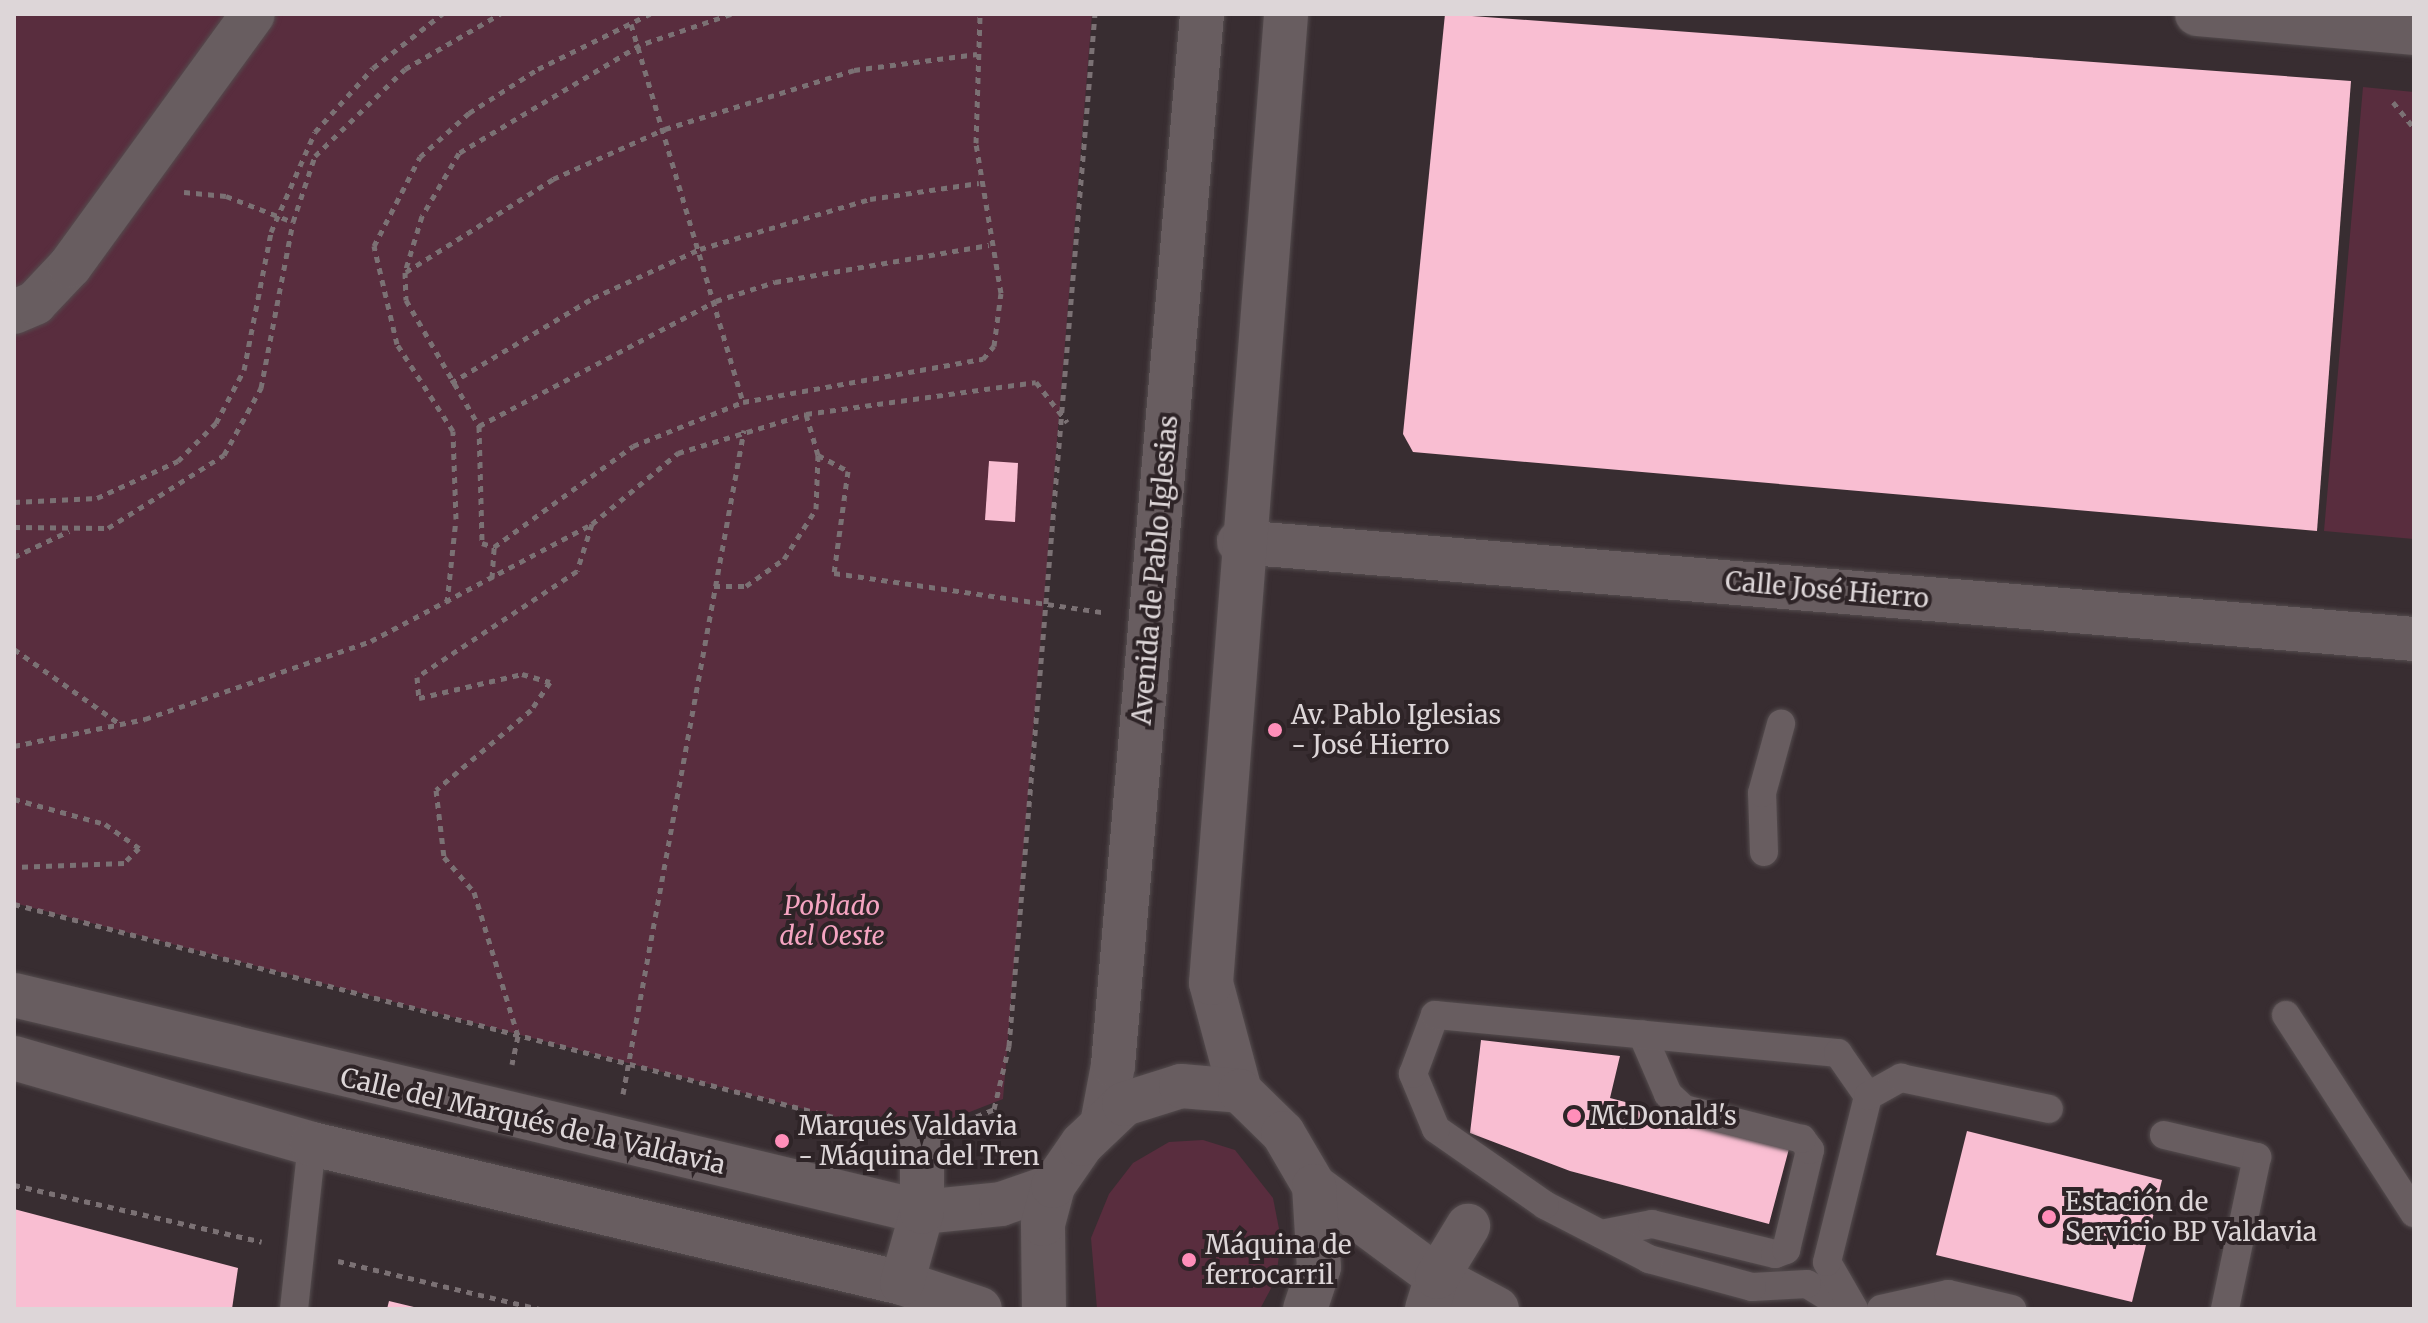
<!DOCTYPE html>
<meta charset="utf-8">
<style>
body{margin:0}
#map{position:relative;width:2428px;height:1323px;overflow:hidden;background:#382d31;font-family:Merriweather,serif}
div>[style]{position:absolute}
.green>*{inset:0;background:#592d3e}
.building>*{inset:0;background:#f9bed2}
.path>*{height:5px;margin-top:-2.5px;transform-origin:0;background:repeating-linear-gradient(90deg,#7b7174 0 6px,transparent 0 12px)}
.roads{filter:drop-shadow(0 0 2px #544c4e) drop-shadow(0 0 2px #544c4e)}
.lane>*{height:28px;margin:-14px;padding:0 14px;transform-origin:14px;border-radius:14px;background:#685d60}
.street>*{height:44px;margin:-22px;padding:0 22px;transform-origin:22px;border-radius:22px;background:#685d60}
.secondary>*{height:44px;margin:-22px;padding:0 22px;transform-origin:22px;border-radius:22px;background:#685d60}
.dots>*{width:22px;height:22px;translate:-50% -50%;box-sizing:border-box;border:4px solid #2e2427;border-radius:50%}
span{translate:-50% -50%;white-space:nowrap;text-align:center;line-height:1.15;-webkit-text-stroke:8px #2e2427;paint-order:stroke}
.street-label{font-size:26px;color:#ddd6d8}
.poi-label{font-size:26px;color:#ddd6d8}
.left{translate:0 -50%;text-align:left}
.park-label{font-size:26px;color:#f5a4c1;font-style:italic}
.frame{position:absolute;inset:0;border:16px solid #ddd6d8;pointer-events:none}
</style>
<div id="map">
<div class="green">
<i style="clip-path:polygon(14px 14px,1092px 14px,1003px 1099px,908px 1136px,14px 903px)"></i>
<i style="clip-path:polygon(2363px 87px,2414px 92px,2414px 539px,2324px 531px)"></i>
<i style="clip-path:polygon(1203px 1140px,1235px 1150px,1273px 1198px,1281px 1239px,1276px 1279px,1260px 1309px,1097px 1309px,1091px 1238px,1109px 1194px,1133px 1163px,1169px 1142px)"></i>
</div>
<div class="building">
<i style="clip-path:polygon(1445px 14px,2351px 81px,2317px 531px,1413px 452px,1403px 434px)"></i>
<i style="clip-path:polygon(989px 461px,1018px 463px,1015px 522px,985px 520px)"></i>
<i style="clip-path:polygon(1481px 1040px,1620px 1056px,1610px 1098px,1790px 1145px,1769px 1224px,1570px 1171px,1470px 1133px)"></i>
<i style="clip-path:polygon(1967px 1131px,2162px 1180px,2132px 1302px,1936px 1255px)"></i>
<i style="clip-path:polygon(14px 1209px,238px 1268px,232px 1309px,14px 1309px)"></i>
<i style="clip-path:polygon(389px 1301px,418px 1308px,418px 1309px,387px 1309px)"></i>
</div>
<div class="path">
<i style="left:731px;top:14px;width:96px;rotate:161.2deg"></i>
<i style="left:640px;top:45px;width:211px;rotate:149.2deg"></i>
<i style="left:459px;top:153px;width:73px;rotate:120.4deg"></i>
<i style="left:422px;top:216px;width:59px;rotate:106.9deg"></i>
<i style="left:405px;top:272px;width:28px;rotate:88deg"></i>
<i style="left:406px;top:300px;width:146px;rotate:59.9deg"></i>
<i style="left:479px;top:426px;width:117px;rotate:88.5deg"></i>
<i style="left:482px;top:543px;width:13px;rotate:18deg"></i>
<i style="left:494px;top:547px;width:172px;rotate:-36deg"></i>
<i style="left:633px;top:446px;width:118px;rotate:-21.8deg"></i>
<i style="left:743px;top:402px;width:244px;rotate:-10.2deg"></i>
<i style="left:983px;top:359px;width:17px;rotate:-50deg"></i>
<i style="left:994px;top:346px;width:53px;rotate:-82.5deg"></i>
<i style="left:1001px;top:293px;width:152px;rotate:-99.5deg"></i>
<i style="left:976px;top:143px;width:129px;rotate:-88.2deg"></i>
<i style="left:631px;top:24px;width:394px;rotate:73.5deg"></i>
<i style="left:2393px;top:102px;width:33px;rotate:51deg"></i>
<i style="left:184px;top:192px;width:42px;rotate:5.4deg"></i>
<i style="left:226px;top:196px;width:72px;rotate:21.2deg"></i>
<i style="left:406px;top:272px;width:174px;rotate:-32.3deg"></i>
<i style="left:553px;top:179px;width:123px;rotate:-24.1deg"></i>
<i style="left:665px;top:129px;width:198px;rotate:-17.3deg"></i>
<i style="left:854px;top:70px;width:124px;rotate:-7.4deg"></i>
<i style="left:451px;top:383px;width:165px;rotate:-30.9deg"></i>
<i style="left:593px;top:298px;width:118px;rotate:-24.6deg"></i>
<i style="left:700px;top:249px;width:177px;rotate:-16.4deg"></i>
<i style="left:870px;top:199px;width:110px;rotate:-8.4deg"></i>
<i style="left:479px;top:426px;width:268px;rotate:-27.8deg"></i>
<i style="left:716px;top:301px;width:62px;rotate:-17.9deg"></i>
<i style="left:775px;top:282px;width:217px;rotate:-9.8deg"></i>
<i style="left:818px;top:455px;width:34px;rotate:28deg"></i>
<i style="left:848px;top:471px;width:103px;rotate:97.8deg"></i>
<i style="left:834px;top:573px;width:271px;rotate:8.3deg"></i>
<i style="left:14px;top:502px;width:83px;rotate:-2.8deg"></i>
<i style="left:97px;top:498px;width:89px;rotate:-24.6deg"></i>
<i style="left:178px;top:461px;width:54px;rotate:-45deg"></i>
<i style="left:216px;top:423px;width:60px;rotate:-62.2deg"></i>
<i style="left:244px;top:370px;width:141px;rotate:-78.9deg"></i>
<i style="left:271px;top:232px;width:109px;rotate:-66.3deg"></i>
<i style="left:315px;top:132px;width:86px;rotate:-47.8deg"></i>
<i style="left:373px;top:68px;width:88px;rotate:-38deg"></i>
<i style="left:592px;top:524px;width:112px;rotate:-39.5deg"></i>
<i style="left:678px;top:453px;width:134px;rotate:-16.9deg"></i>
<i style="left:806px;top:414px;width:232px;rotate:-7.9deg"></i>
<i style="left:1036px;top:382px;width:51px;rotate:52.2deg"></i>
<i style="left:14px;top:527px;width:94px;rotate:0.6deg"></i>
<i style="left:108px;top:528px;width:137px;rotate:-32.2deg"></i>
<i style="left:224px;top:455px;width:77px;rotate:-61.1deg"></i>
<i style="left:261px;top:388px;width:169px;rotate:-79.1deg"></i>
<i style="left:293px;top:222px;width:70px;rotate:-71.6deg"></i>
<i style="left:315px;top:156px;width:125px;rotate:-44deg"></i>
<i style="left:405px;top:69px;width:110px;rotate:-30.1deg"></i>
<i style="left:14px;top:557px;width:61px;rotate:-25.3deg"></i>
<i style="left:492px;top:578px;width:31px;rotate:-86deg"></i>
<i style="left:714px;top:586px;width:32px"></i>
<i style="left:746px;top:586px;width:47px;rotate:-35.4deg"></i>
<i style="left:784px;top:559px;width:59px;rotate:-57.4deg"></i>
<i style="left:816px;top:509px;width:54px;rotate:-87.9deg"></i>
<i style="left:818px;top:455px;width:43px;rotate:-106.3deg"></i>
<i style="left:447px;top:603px;width:84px;rotate:-83.9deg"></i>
<i style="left:456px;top:519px;width:88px;rotate:-92deg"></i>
<i style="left:453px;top:431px;width:103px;rotate:-122.8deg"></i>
<i style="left:397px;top:344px;width:101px;rotate:-103.2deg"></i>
<i style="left:374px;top:246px;width:100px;rotate:-62.7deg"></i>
<i style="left:420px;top:157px;width:66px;rotate:-41.9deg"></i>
<i style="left:469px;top:113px;width:82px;rotate:-32.5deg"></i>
<i style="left:538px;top:69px;width:125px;rotate:-26.2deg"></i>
<i style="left:14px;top:649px;width:130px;rotate:35.3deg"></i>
<i style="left:14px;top:746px;width:134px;rotate:-11.6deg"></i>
<i style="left:145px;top:719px;width:239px;rotate:-19deg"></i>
<i style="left:371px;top:641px;width:250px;rotate:-27.9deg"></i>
<i style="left:592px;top:524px;width:49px;rotate:107.7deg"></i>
<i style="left:577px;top:571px;width:192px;rotate:146.5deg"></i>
<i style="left:417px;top:677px;width:21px;rotate:85deg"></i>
<i style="left:419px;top:698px;width:106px;rotate:-13.1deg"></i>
<i style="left:522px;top:674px;width:29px;rotate:16deg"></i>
<i style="left:550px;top:682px;width:34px;rotate:124deg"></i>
<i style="left:531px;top:710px;width:124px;rotate:139.9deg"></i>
<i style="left:436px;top:790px;width:67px;rotate:83.2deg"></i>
<i style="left:444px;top:857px;width:46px;rotate:49.4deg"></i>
<i style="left:474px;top:892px;width:151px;rotate:73deg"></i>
<i style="left:518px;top:1036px;width:29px;rotate:102deg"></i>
<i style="left:14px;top:799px;width:94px;rotate:15.4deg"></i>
<i style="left:105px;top:824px;width:42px;rotate:35.2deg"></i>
<i style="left:139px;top:848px;width:21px;rotate:135deg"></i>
<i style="left:124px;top:863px;width:110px;rotate:177.9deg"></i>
<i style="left:14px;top:904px;width:891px;rotate:14.57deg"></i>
<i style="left:623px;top:1094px;width:675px;rotate:-79.67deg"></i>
<i style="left:965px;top:1121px;width:31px;rotate:-22deg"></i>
<i style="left:994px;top:1109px;width:65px;rotate:-76.6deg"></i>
<i style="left:1009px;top:1046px;width:1036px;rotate:-85.24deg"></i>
<i style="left:14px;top:1185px;width:254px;rotate:12.9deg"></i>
<i style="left:338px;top:1261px;width:208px;rotate:13.4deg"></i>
</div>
<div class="roads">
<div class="lane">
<i style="left:1764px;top:852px;width:59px;rotate:-91.9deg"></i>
<i style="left:1762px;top:793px;width:72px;rotate:-74.6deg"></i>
<i style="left:2286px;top:1015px;width:236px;rotate:57.1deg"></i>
<i style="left:2164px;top:1135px;width:96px;rotate:13.3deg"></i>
<i style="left:2257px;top:1157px;width:155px;rotate:101.9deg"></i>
<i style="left:1601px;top:1234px;width:52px;rotate:-11.1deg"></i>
<i style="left:1652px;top:1224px;width:127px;rotate:13.7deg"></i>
<i style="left:1775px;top:1254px;width:12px;rotate:-20deg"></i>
<i style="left:1786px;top:1250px;width:103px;rotate:-76.5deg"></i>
<i style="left:1810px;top:1150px;width:14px;rotate:-126deg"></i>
<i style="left:1802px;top:1139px;width:122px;rotate:-165.7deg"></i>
<i style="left:1684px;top:1109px;width:22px;rotate:-137deg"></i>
<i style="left:1668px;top:1094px;width:65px;rotate:-113.4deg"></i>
<i style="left:294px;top:1309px;width:166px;rotate:-83.8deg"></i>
<i style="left:1848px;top:1309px;width:48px;rotate:-148.6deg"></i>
<i style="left:1807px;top:1284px;width:55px;rotate:176.9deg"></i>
<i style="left:1752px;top:1287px;width:107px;rotate:-164.8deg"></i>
<i style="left:1649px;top:1259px;width:117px;rotate:-152.6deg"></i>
<i style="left:1545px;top:1205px;width:133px;rotate:-145.1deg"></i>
<i style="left:1436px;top:1129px;width:60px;rotate:-112.7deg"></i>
<i style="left:1413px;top:1074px;width:63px;rotate:-69.6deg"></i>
<i style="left:1435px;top:1015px;width:405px;rotate:5.4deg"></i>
<i style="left:1838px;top:1053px;width:52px;rotate:55.1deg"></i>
<i style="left:1854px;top:1309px;width:54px;rotate:-119.9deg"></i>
<i style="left:1827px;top:1262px;width:171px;rotate:-76.1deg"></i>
<i style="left:1868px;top:1096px;width:38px;rotate:-29deg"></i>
<i style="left:1901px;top:1078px;width:151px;rotate:11.8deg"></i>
<i style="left:1881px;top:1309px;width:69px;rotate:-12.6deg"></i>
<i style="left:1948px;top:1294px;width:66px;rotate:13.2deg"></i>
</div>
<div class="street">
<i style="left:2197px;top:14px;width:218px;rotate:5deg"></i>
<i style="left:14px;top:312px;width:23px;rotate:-23deg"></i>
<i style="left:35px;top:303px;width:51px;rotate:-46.6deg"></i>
<i style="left:70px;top:266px;width:311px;rotate:-54deg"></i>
<i style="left:1239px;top:542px;width:1179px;rotate:4.72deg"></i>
<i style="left:14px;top:995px;width:934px;rotate:13.44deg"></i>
<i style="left:922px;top:1212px;width:79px;rotate:-5.8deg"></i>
<i style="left:1001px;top:1204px;width:55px;rotate:-19.1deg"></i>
<i style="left:14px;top:1058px;width:310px;rotate:16.1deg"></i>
<i style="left:312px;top:1144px;width:606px;rotate:13.26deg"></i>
<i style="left:902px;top:1283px;width:82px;rotate:18.4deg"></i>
<i style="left:1314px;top:1186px;width:153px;rotate:36.5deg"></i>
<i style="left:1437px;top:1277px;width:68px;rotate:28.1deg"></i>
<i style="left:902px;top:1283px;width:74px;rotate:-74.3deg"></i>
<i style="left:922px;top:1212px;width:72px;rotate:-90deg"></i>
<i style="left:1427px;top:1309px;width:34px;rotate:-73deg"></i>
<i style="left:1437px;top:1277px;width:60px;rotate:-58.7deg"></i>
</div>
<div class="secondary">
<i style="left:1240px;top:1091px;width:112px;rotate:-105deg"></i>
<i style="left:1211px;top:983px;width:972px;rotate:-85.57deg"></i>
<i style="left:1102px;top:1124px;width:60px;rotate:-79.4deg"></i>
<i style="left:1113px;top:1065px;width:1055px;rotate:-85.16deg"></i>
<i style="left:1044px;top:1309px;width:85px;rotate:-90.7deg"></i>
<i style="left:1043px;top:1224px;width:39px;rotate:-75deg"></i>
<i style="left:1053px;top:1186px;width:51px;rotate:-55.4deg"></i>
<i style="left:1082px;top:1144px;width:58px;rotate:-43.6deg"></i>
<i style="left:1124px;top:1104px;width:60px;rotate:-17.5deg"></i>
<i style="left:1181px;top:1086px;width:59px;rotate:4.8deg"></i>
<i style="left:1240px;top:1091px;width:60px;rotate:44.3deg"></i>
<i style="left:1283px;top:1133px;width:61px;rotate:59.7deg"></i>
<i style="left:1314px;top:1186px;width:81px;rotate:86.5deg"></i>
<i style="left:1319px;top:1267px;width:44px;rotate:108.4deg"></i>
</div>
</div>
<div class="dots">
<i style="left:1275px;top:730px;background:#ff8eb9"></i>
<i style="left:1574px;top:1116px;background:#ff8eb9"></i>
<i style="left:782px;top:1141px;background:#ff8eb9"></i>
<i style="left:2049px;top:1217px;background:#ff8eb9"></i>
<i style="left:1189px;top:1260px;background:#ff8eb9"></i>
</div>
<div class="street-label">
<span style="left:1155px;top:570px;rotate:-85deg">Avenida de Pablo Iglesias</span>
<span style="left:1827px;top:590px;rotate:5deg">Calle José Hierro</span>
<span style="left:533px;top:1121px;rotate:13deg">Calle del Marqués de la Valdavia</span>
</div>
<div class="poi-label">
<span class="left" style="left:1291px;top:730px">Av. Pablo Iglesias<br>- José Hierro</span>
<span class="left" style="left:1590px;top:1116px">McDonald's</span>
<span class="left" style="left:798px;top:1141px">Marqués Valdavia<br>- Máquina del Tren</span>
<span class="left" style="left:2065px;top:1217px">Estación de<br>Servicio BP Valdavia</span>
<span class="left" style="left:1205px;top:1260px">Máquina de<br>ferrocarril</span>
</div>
<div class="park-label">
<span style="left:832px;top:921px">Poblado<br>del Oeste</span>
</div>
<div class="frame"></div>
</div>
